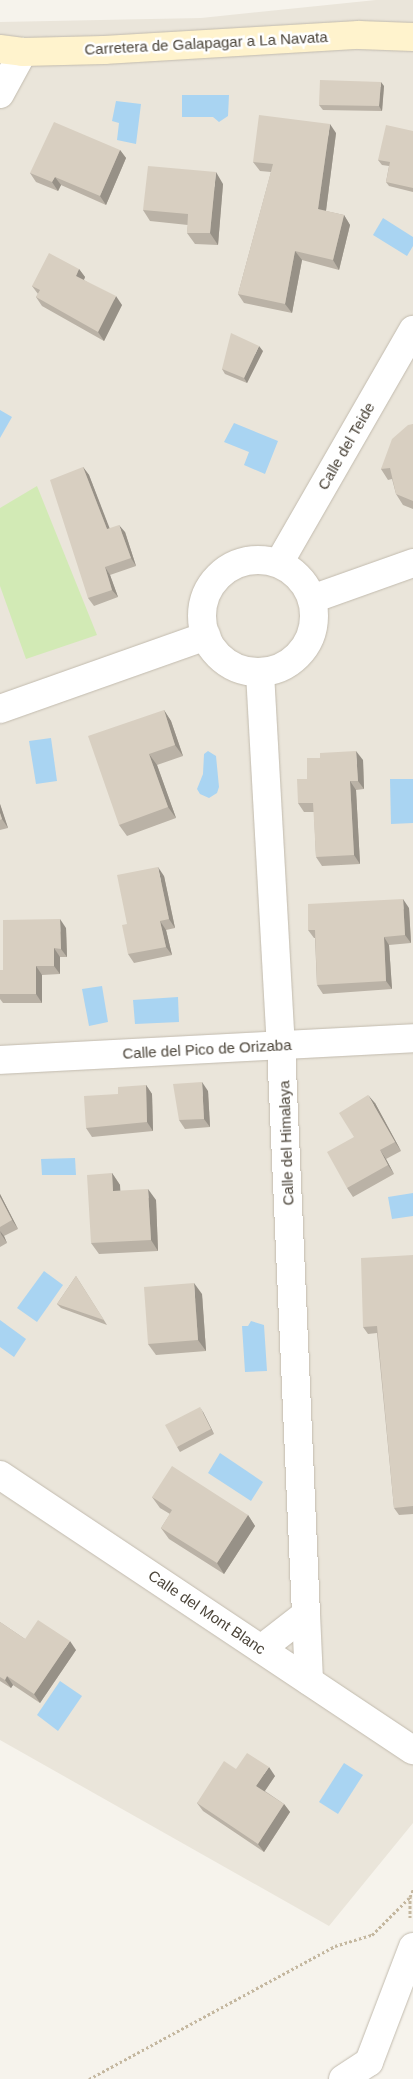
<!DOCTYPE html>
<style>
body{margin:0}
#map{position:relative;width:413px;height:2079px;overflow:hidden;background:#f6f3ec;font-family:Helvetica,sans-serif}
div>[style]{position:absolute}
.residential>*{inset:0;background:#eae5da}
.green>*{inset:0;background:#d2eab5}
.water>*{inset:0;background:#a9d4f2}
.path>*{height:3px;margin-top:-1.5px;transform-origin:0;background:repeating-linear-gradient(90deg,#c4b79f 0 2.5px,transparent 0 5px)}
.roads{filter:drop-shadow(0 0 1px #c2bbae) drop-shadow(0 0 1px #c2bbae)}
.minor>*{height:28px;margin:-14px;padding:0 14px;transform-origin:14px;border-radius:14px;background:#fff}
.minor>.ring{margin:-14px;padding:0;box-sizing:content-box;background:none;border:28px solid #fff;border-radius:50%}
.secondary>*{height:28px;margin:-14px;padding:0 14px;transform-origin:14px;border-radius:14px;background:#fff3cd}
.wall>*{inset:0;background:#bab2a6}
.shaded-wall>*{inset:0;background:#979187}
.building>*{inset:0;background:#d8cfc1}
span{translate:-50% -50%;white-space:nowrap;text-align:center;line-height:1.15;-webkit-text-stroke:5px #fff;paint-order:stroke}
.street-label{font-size:15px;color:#4b4439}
</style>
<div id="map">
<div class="residential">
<i style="clip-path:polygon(376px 0,413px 0,413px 1823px,329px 1926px,0 1740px,0 22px,201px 18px)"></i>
</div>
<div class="green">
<i style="clip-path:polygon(37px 486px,97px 635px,26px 659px,0 586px,0 508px)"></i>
</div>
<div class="water">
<i style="clip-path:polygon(182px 95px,229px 95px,228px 116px,219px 122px,213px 117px,182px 117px)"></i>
<i style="clip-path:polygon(116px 101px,141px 104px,136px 144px,117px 140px,119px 123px,112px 121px)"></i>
<i style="clip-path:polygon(383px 218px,413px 237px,413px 246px,407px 256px,373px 235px)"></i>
<i style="clip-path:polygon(0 410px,12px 417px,0 438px)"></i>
<i style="clip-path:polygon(234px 423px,278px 441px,265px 474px,244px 465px,249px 452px,224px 442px)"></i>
<i style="clip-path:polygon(51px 738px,57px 781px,36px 784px,29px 741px)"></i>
<i style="clip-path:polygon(208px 751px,216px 756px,219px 787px,217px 793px,209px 798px,200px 794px,197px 789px,203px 774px,204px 754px)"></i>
<i style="clip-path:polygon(390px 779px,413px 779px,413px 823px,391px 824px)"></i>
<i style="clip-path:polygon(102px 986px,108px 1022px,89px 1026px,82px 989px)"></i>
<i style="clip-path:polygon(178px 997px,179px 1022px,135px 1024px,133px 1000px)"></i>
<i style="clip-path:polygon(75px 1158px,76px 1175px,42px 1175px,41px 1159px)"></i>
<i style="clip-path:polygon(413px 1193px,413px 1216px,392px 1219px,388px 1197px)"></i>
<i style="clip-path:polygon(44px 1271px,63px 1285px,37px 1322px,17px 1308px)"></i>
<i style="clip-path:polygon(0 1320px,26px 1339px,14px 1357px,0 1347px)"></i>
<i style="clip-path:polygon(251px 1321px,264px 1325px,267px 1371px,245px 1372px,242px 1326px,248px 1326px)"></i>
<i style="clip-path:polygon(220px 1453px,263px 1482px,251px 1501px,208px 1473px)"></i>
<i style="clip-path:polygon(60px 1681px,82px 1696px,58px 1731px,37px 1715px)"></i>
<i style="clip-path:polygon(344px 1763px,363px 1775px,338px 1814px,319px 1802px)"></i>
</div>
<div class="path">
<i style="left:410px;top:1918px;width:21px;rotate:-90deg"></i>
<i style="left:410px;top:1897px;width:8px;rotate:-67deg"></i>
<i style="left:89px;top:2079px;width:280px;rotate:-28.4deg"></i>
<i style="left:335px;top:1946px;width:39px;rotate:-17deg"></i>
<i style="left:372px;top:1935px;width:54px;rotate:-45deg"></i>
</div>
<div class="roads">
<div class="minor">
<i style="left:0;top:94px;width:48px;rotate:-61.3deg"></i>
<i class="ring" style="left:202px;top:560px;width:84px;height:84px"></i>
<i style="left:279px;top:563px;width:269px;rotate:-60.1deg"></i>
<i style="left:312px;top:599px;width:107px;rotate:-19.6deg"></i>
<i style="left:260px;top:673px;width:374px;rotate:86.8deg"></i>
<i style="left:281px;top:1046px;width:569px;rotate:87.48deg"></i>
<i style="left:0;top:709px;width:219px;rotate:-19.5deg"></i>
<i style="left:0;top:1060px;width:414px;rotate:-3deg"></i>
<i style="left:0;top:1475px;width:496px;rotate:33.7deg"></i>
<i style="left:261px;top:1649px;width:57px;rotate:-37.9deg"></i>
<i style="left:306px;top:1614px;width:67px;rotate:87.4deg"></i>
<i style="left:343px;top:2079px;width:31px;rotate:-33deg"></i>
<i style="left:369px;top:2062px;width:123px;rotate:-69.1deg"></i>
</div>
<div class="secondary">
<i style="left:0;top:49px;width:23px;rotate:7deg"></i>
<i style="left:23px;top:52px;width:81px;rotate:-1.4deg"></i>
<i style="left:104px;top:50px;width:255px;rotate:-3.4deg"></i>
<i style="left:359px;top:35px;width:54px;rotate:2.1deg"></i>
</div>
</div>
<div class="wall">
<i style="clip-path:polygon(384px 86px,382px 111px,323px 110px,319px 105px)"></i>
<i style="clip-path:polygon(413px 131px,413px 192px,389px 186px,386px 182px,389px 166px,382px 165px,378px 160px)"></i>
<i style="clip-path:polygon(336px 133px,326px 211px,344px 215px,350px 225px,339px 270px,302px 260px,292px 313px,244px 303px,238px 294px,271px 172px,260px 171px,253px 162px)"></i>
<i style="clip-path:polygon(120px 150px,126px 158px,106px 205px,61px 185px,58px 191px,36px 182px,30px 173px)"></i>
<i style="clip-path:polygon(223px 184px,218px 245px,195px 244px,187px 233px,188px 225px,150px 221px,143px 210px)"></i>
<i style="clip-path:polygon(79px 269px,85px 277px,84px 280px,122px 305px,104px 341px,42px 306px,36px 297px,38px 294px,32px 286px)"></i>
<i style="clip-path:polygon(263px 351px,247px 383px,225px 374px,222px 369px)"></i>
<i style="clip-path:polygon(413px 424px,413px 509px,403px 505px,396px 494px,392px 479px,388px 480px,381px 469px)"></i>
<i style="clip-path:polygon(83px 467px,89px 475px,109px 528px,125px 532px,136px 566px,110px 575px,118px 597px,94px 606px,88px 598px)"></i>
<i style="clip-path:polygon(164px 710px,171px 721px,183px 756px,157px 765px,176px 818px,127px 836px,119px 825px)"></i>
<i style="clip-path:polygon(363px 760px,364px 789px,356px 790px,360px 864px,322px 866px,316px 857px,314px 812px,304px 812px,298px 803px)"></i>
<i style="clip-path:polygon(0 804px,8px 828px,0 830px)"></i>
<i style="clip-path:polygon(164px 876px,175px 928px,166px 930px,172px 955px,134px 963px,128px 954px,127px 924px)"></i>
<i style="clip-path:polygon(409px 908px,411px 943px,389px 945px,392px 989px,323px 994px,317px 985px,315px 938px,314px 938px,308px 930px)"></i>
<i style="clip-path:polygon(66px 928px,67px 957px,60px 957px,60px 974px,42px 975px,42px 1003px,3px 1003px,0 999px,0 970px,3px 970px)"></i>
<i style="clip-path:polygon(146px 1085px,152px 1094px,153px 1131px,92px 1137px,86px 1128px,118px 1094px)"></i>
<i style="clip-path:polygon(208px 1091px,210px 1127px,185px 1129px,179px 1120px)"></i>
<i style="clip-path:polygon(375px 1103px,401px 1151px,386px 1159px,394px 1174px,353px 1197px,347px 1188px,354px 1137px)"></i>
<i style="clip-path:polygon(112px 1173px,120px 1185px,120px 1191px,156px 1200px,158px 1251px,99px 1254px,91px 1243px)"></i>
<i style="clip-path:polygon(0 1194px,18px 1229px,4px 1236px,7px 1243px,0 1247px)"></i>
<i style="clip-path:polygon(413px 1255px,413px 1514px,399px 1515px,394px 1508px,377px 1333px,368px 1334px,363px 1327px)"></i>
<i style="clip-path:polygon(76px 1276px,107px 1325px,61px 1308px,57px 1304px)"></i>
<i style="clip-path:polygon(202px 1294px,206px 1351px,156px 1355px,148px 1344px)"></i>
<i style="clip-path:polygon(203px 1412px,214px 1434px,180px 1452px,177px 1447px)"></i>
<i style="clip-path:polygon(152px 1497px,248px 1515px,255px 1526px,224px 1574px,169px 1539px,161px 1528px,170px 1514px,160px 1508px)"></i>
<i style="clip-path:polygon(0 1622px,25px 1639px,76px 1650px,40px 1703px,13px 1685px,11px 1688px,0 1681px)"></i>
<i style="clip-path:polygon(236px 1769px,275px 1776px,265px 1791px,284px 1804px,290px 1812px,264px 1852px,203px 1811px,197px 1803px)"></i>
</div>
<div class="shaded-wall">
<i style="clip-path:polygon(381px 82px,384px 86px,382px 111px,379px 106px)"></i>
<i style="clip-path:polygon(330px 124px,336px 133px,325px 218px,318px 209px)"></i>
<i style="clip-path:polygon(120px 150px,126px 158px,106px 205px,100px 196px)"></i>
<i style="clip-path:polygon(216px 172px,223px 184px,218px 245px,210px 233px)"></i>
<i style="clip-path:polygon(55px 177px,61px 185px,58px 191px,52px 182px)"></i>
<i style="clip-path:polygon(344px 215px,350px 225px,339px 270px,333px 260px)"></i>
<i style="clip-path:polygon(295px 251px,302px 260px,292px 313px,285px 304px)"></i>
<i style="clip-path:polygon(79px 269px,85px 277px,82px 284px,76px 276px)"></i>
<i style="clip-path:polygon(116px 296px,122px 305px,104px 341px,98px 332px)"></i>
<i style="clip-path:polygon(259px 346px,263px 351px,247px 383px,244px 378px)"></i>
<i style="clip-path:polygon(83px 467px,89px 475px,113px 537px,107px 529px)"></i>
<i style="clip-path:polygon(119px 525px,125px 532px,136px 566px,131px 558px)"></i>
<i style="clip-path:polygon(105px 567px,110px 575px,118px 597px,112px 590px)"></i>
<i style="clip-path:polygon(164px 710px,171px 721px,183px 756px,175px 745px)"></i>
<i style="clip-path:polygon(356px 751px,363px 760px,364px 789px,358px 781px)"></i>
<i style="clip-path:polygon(149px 754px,157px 765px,176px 818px,168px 807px)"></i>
<i style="clip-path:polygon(350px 781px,356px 790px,360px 864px,354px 855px)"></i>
<i style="clip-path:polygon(0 804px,8px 828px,2px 819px,0 813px)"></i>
<i style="clip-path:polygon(158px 867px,164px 876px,175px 928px,169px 919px)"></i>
<i style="clip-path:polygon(403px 899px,409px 908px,411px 943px,405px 935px)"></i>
<i style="clip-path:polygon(60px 919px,66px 928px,67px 957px,61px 949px)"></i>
<i style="clip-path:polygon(160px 921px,166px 930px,172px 955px,166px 947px)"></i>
<i style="clip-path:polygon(384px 937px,389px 945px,392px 989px,386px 981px)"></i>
<i style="clip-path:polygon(54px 948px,60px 957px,60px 974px,54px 966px)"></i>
<i style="clip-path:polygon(36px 966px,42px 975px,42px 1003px,36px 994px)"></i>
<i style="clip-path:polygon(202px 1082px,208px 1091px,210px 1127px,204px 1119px)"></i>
<i style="clip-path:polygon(146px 1085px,152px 1094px,153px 1131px,147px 1122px)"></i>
<i style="clip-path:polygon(368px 1095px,375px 1103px,401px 1151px,395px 1142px)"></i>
<i style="clip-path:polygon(380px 1150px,386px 1159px,394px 1174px,388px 1165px)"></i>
<i style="clip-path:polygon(112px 1173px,120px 1185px,121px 1202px,113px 1191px)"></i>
<i style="clip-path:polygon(148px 1189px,156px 1200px,158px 1251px,151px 1240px)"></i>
<i style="clip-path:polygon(0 1194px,18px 1229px,12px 1220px,0 1197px)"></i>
<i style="clip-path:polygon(0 1231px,4px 1236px,7px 1243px,1px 1234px)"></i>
<i style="clip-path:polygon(194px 1283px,202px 1294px,206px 1351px,198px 1340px)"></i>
<i style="clip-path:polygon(200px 1407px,203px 1412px,214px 1434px,211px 1429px)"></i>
<i style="clip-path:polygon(248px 1515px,255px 1526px,224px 1574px,217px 1563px)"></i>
<i style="clip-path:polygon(70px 1641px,76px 1650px,40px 1703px,34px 1694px)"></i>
<i style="clip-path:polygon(7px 1676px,13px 1685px,11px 1688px,5px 1680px)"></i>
<i style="clip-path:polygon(269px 1767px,275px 1776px,262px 1795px,256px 1786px)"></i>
<i style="clip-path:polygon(284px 1804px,290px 1812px,264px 1852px,258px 1844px)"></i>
</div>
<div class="building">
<i style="clip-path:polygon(320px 80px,381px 82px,379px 106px,319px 105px)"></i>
<i style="clip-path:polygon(259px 115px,330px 124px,318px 209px,344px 215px,333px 260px,295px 251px,285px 304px,238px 294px,273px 164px,253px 162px)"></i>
<i style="clip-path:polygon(54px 122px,120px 150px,100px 196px,55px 177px,52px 182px,30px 173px)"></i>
<i style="clip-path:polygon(386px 125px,413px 131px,413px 188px,386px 182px,390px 162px,378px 160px)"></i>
<i style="clip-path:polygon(148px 166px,216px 172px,210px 233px,187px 233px,188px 214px,143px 210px)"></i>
<i style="clip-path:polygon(49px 253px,79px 269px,76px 276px,116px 296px,98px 332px,36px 297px,40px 290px,32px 286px)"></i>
<i style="clip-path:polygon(231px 333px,259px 346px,244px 378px,222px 369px)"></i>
<i style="clip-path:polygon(413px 424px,413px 501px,396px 494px,390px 468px,381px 469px,392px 439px,408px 425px)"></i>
<i style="clip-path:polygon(83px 467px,107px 529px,119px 525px,131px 558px,105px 567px,112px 590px,88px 598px,50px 480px)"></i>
<i style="clip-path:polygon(164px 710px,175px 745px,149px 754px,168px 807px,119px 825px,88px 736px)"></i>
<i style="clip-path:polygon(356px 751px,358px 781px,350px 781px,354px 855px,316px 857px,313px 803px,298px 803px,297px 779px,307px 779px,307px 758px,320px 758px,320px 753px)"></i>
<i style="clip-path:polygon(0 813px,2px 819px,0 820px)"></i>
<i style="clip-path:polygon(158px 867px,169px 919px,160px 921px,166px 947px,128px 954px,122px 925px,127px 924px,117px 875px)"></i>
<i style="clip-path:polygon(403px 899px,405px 935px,384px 937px,386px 981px,317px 985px,315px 930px,308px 930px,308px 904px)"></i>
<i style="clip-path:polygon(60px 919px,61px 949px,54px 948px,54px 966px,36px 966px,36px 994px,0 994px,0 970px,3px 970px,3px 920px)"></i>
<i style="clip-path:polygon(202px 1082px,204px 1119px,179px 1120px,173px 1084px)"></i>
<i style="clip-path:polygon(146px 1085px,147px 1122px,86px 1128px,84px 1096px,118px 1094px,118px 1087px)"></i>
<i style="clip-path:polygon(368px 1095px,395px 1142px,380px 1150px,388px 1165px,347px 1188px,327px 1152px,354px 1137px,339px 1113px)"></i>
<i style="clip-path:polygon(112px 1173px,113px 1191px,148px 1189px,151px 1240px,91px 1243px,87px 1175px)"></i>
<i style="clip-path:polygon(0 1197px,12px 1220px,0 1227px)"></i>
<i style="clip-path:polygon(413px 1255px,413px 1506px,394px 1508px,377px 1326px,363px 1327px,361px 1258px)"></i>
<i style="clip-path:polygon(76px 1276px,104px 1320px,57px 1304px)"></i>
<i style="clip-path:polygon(194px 1283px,198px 1340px,148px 1344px,144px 1287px)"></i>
<i style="clip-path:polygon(200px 1407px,211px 1429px,177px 1447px,165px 1425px)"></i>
<i style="clip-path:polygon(172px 1466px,248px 1515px,217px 1563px,161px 1528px,172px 1510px,152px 1497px)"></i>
<i style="clip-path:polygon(38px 1620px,70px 1641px,34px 1694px,7px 1676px,5px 1680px,0 1677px,0 1622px,25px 1639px)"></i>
<i style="clip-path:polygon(247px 1753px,269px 1767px,256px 1786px,284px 1804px,258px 1844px,197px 1803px,224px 1761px,236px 1769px)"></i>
</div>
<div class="street-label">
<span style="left:206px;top:43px;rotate:-3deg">Carretera de Galapagar a La Navata</span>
<span style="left:346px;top:446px;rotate:-60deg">Calle del Teide</span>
<span style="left:207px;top:1049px;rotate:-3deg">Calle del Pico de Orizaba</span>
<span style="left:286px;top:1143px;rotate:-92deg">Calle del Himalaya</span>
<span style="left:207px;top:1612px;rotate:34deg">Calle del Mont Blanc</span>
</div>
</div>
